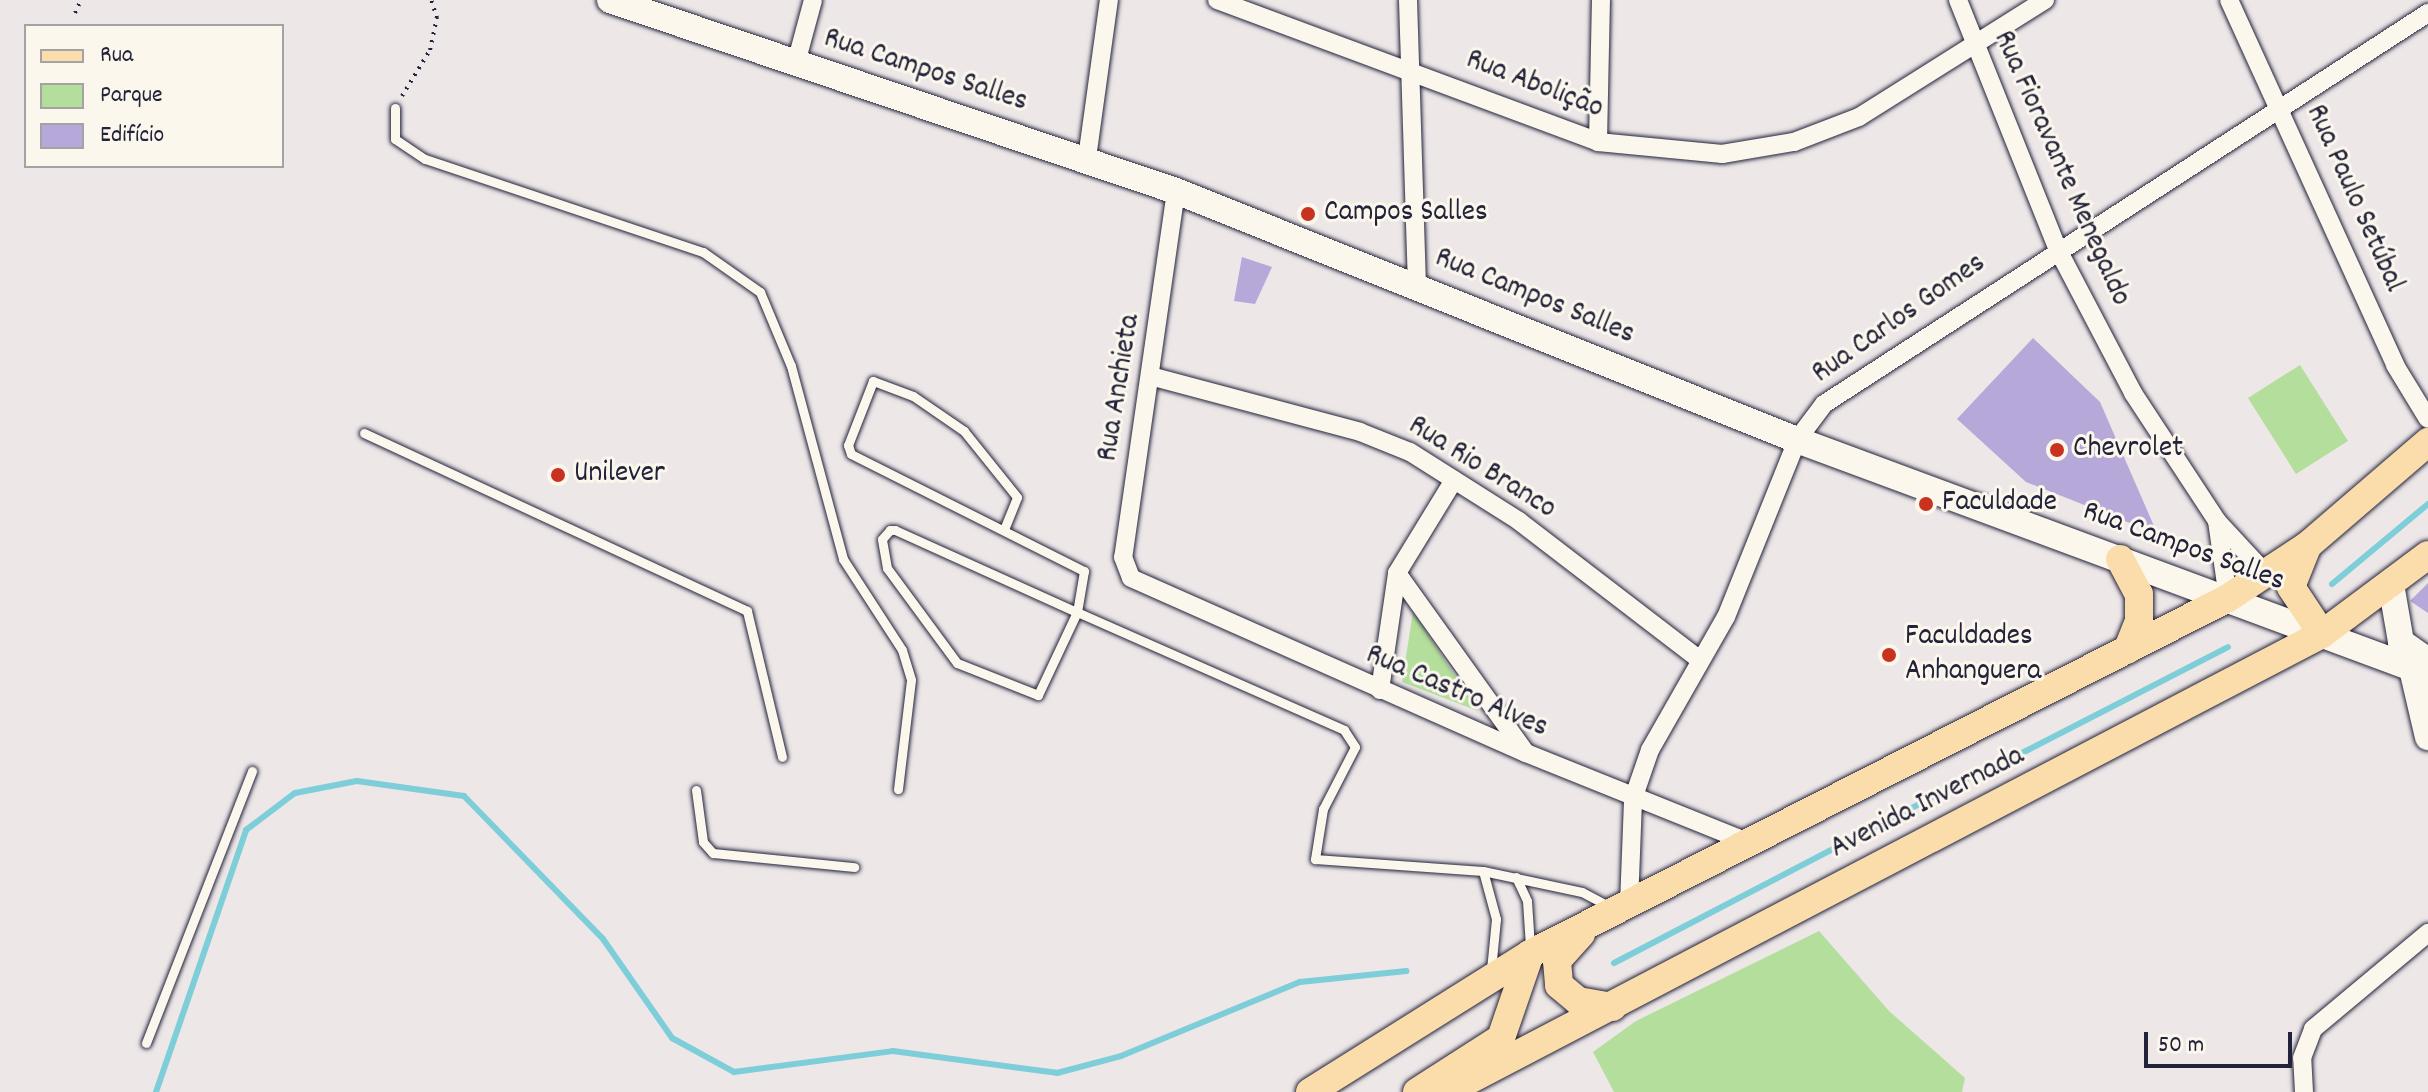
<!DOCTYPE html>
<meta charset="utf-8">
<style>
body{margin:0}
#map{position:relative;width:2428px;height:1092px;overflow:hidden;background:#ede7e8;font-family:Dekko,sans-serif}
div>[style]{position:absolute}
.green>*{inset:0;background:#b3de9b}
.stream>*{height:6px;margin:-3px;padding:0 3px;transform-origin:3px;border-radius:3px;background:#7dced8}
.building>*{inset:0;background:#b6a8d9}
.path>*{height:4px;margin-top:-2px;transform-origin:0;background:repeating-linear-gradient(90deg,#22223b 0 2px,transparent 0 8px)}
.roads{filter:drop-shadow(0 0 2px #22223b) drop-shadow(0 0 2px #22223b)}
.lane>*{height:9px;margin:-4.5px;padding:0 4.5px;transform-origin:4.5px;border-radius:4.5px;background:#fbf7ec}
.street>*{height:18px;margin:-9px;padding:0 9px;transform-origin:9px;border-radius:9px;background:#fbf7ec}
.secondary>*{height:26px;margin:-13px;padding:0 13px;transform-origin:13px;border-radius:13px;background:#fbf7ec}
.primary>*{height:28px;margin:-14px;padding:0 14px;transform-origin:14px;border-radius:14px;background:#faddab}
.dots>*{width:22px;height:22px;translate:-50% -50%;box-sizing:border-box;border:4px solid #fbf7ec;border-radius:50%}
span{translate:-50% -50%;white-space:nowrap;text-align:center;line-height:1.15;-webkit-text-stroke:6px #fbf7ec;paint-order:stroke}
.street-label{font-size:30px;color:#22223b}
.poi-label{font-size:30px;color:#22223b}
.left{translate:0 -50%;text-align:left}
.legend{position:absolute;left:24px;top:24px;width:260px;height:144px;box-sizing:border-box;background:#fbf7ec;border:2px solid #a4a2a5;margin:0;padding:10px 14px;list-style:none;font-size:24px;color:#22223b}
.legend li{display:flex;align-items:center;gap:16px;height:40px}
.legend b{width:40px;border:2px solid #a4a2a5}
.scale{position:absolute;left:2144px;top:1032px;width:148px;height:36px;box-sizing:border-box;border:4px solid #22223b;border-top:0;padding-left:10px;font-size:24px;line-height:28px;white-space:nowrap;color:#22223b;-webkit-text-stroke:6px #fbf7ec;paint-order:stroke}
</style>
<div id="map">
<div class="green">
<i style="clip-path:polygon(2300px 365px,2348px 441px,2296px 474px,2248px 398px)"></i>
<i style="clip-path:polygon(1413px 612px,1478px 711px,1402px 682px)"></i>
<i style="clip-path:polygon(1819px 931px,1889px 1011px,1965px 1078px,1962px 1092px,1614px 1092px,1593px 1052px,1636px 1021px)"></i>
</div>
<div class="stream">
<i style="left:2332px;top:584px;width:125px;rotate:-39.8deg"></i>
<i style="left:2018px;top:755px;width:236px;rotate:-27.2deg"></i>
<i style="left:1614px;top:963px;width:397px;rotate:-27.5deg"></i>
<i style="left:156px;top:1092px;width:277px;rotate:-71deg"></i>
<i style="left:246px;top:830px;width:61px;rotate:-37.1deg"></i>
<i style="left:295px;top:793px;width:63px;rotate:-11deg"></i>
<i style="left:357px;top:781px;width:108px;rotate:8deg"></i>
<i style="left:464px;top:796px;width:199px;rotate:45.8deg"></i>
<i style="left:603px;top:939px;width:121px;rotate:55.1deg"></i>
<i style="left:672px;top:1038px;width:71px;rotate:28.7deg"></i>
<i style="left:734px;top:1072px;width:160px;rotate:-7.5deg"></i>
<i style="left:893px;top:1051px;width:165px;rotate:7.6deg"></i>
<i style="left:1057px;top:1073px;width:66px;rotate:-14.9deg"></i>
<i style="left:1121px;top:1056px;width:194px;rotate:-22.5deg"></i>
<i style="left:1300px;top:982px;width:107px;rotate:-5.9deg"></i>
</div>
<div class="building">
<i style="clip-path:polygon(1242px 257px,1272px 267px,1255px 304px,1234px 301px)"></i>
<i style="clip-path:polygon(2033px 338px,2100px 402px,2154px 526px,2145px 529px,2026px 482px,1957px 419px)"></i>
<i style="clip-path:polygon(2428px 583px,2428px 613px,2410px 601px)"></i>
</div>
<div class="path">
<i style="left:75px;top:13px;width:14px;rotate:-65deg"></i>
<i style="left:402px;top:96px;width:54px;rotate:-58.7deg"></i>
<i style="left:430px;top:50px;width:33px;rotate:-78deg"></i>
<i style="left:437px;top:18px;width:19px;rotate:-108deg"></i>
</div>
<div class="roads">
<div class="lane">
<i style="left:395px;top:108px;width:31px;rotate:90deg"></i>
<i style="left:395px;top:139px;width:36px;rotate:34deg"></i>
<i style="left:425px;top:159px;width:293px;rotate:18.5deg"></i>
<i style="left:703px;top:252px;width:70px;rotate:35.1deg"></i>
<i style="left:760px;top:292px;width:80px;rotate:67.3deg"></i>
<i style="left:791px;top:366px;width:200px;rotate:74.9deg"></i>
<i style="left:843px;top:559px;width:108px;rotate:57deg"></i>
<i style="left:902px;top:650px;width:31px;rotate:73deg"></i>
<i style="left:911px;top:680px;width:110px;rotate:96.8deg"></i>
<i style="left:364px;top:433px;width:422px;rotate:24.9deg"></i>
<i style="left:747px;top:611px;width:150px;rotate:76.5deg"></i>
<i style="left:1005px;top:527px;width:32px;rotate:-68deg"></i>
<i style="left:1017px;top:497px;width:85px;rotate:-128.8deg"></i>
<i style="left:964px;top:431px;width:62px;rotate:-145.5deg"></i>
<i style="left:913px;top:396px;width:43px;rotate:-159.4deg"></i>
<i style="left:873px;top:381px;width:69px;rotate:111.3deg"></i>
<i style="left:848px;top:445px;width:9px;rotate:72deg"></i>
<i style="left:851px;top:454px;width:261px;rotate:26.7deg"></i>
<i style="left:1084px;top:571px;width:42px;rotate:99.7deg"></i>
<i style="left:1077px;top:612px;width:92px;rotate:115.2deg"></i>
<i style="left:1038px;top:695px;width:87px;rotate:-158.4deg"></i>
<i style="left:957px;top:663px;width:118px;rotate:-126.4deg"></i>
<i style="left:887px;top:568px;width:29px;rotate:-100deg"></i>
<i style="left:882px;top:539px;width:12px;rotate:-48deg"></i>
<i style="left:890px;top:530px;width:5px"></i>
<i style="left:895px;top:530px;width:200px;rotate:24.3deg"></i>
<i style="left:1077px;top:612px;width:292px;rotate:23.8deg"></i>
<i style="left:1344px;top:730px;width:20px;rotate:57deg"></i>
<i style="left:1355px;top:747px;width:70px;rotate:117.3deg"></i>
<i style="left:1323px;top:809px;width:51px;rotate:99.1deg"></i>
<i style="left:1315px;top:859px;width:168px;rotate:4.1deg"></i>
<i style="left:1483px;top:871px;width:101px;rotate:12deg"></i>
<i style="left:1582px;top:892px;width:32px;rotate:28deg"></i>
<i style="left:696px;top:790px;width:52px;rotate:82.3deg"></i>
<i style="left:703px;top:842px;width:15px;rotate:48deg"></i>
<i style="left:713px;top:853px;width:142px;rotate:5.7deg"></i>
<i style="left:1483px;top:871px;width:50px;rotate:74.8deg"></i>
<i style="left:1496px;top:919px;width:51px;rotate:95.6deg"></i>
<i style="left:1516px;top:877px;width:26px;rotate:65deg"></i>
<i style="left:1527px;top:901px;width:45px;rotate:86.2deg"></i>
<i style="left:146px;top:1043px;width:292px;rotate:-68.7deg"></i>
</div>
<div class="street">
<i style="left:1217px;top:0;width:407px;rotate:20.4deg"></i>
<i style="left:1598px;top:142px;width:125px;rotate:5.5deg"></i>
<i style="left:1722px;top:154px;width:73px;rotate:-9.5deg"></i>
<i style="left:1794px;top:142px;width:70px;rotate:-21deg"></i>
<i style="left:1859px;top:117px;width:220px;rotate:-32.2deg"></i>
<i style="left:1408px;top:0;width:285px;rotate:88.2deg"></i>
<i style="left:1958px;top:0;width:267px;rotate:68.2deg"></i>
<i style="left:2057px;top:248px;width:164px;rotate:62.3deg"></i>
<i style="left:2133px;top:393px;width:153px;rotate:56.7deg"></i>
<i style="left:2217px;top:521px;width:74px;rotate:47.2deg"></i>
<i style="left:2229px;top:0;width:401px;rotate:65.5deg"></i>
<i style="left:2395px;top:365px;width:63px;rotate:58.6deg"></i>
<i style="left:796px;top:63px;width:65px;rotate:-74.9deg"></i>
<i style="left:1598px;top:142px;width:142px;rotate:-88.8deg"></i>
<i style="left:1087px;top:158px;width:160px;rotate:-82.1deg"></i>
<i style="left:1176px;top:191px;width:370px;rotate:98.2deg"></i>
<i style="left:1123px;top:557px;width:22px;rotate:69deg"></i>
<i style="left:1131px;top:578px;width:432px;rotate:23.9deg"></i>
<i style="left:1526px;top:753px;width:244px;rotate:21.9deg"></i>
<i style="left:1154px;top:377px;width:213px;rotate:14.9deg"></i>
<i style="left:1360px;top:432px;width:54px;rotate:21.8deg"></i>
<i style="left:1410px;top:452px;width:129px;rotate:32.3deg"></i>
<i style="left:1519px;top:521px;width:228px;rotate:37.5deg"></i>
<i style="left:2217px;top:521px;width:78px;rotate:81.9deg"></i>
<i style="left:1397px;top:573px;width:221px;rotate:54.4deg"></i>
<i style="left:1380px;top:690px;width:118px;rotate:-81.7deg"></i>
<i style="left:1397px;top:573px;width:109px;rotate:-58.5deg"></i>
<i style="left:1629px;top:905px;width:106px;rotate:-87.8deg"></i>
<i style="left:1633px;top:799px;width:52px;rotate:-70.9deg"></i>
<i style="left:1650px;top:750px;width:153px;rotate:-60.3deg"></i>
<i style="left:1726px;top:617px;width:191px;rotate:-68.1deg"></i>
<i style="left:1797px;top:440px;width:45px;rotate:-53.1deg"></i>
<i style="left:1824px;top:404px;width:720px;rotate:-32.92deg"></i>
<i style="left:2304px;top:1092px;width:34px;rotate:-93deg"></i>
<i style="left:2302px;top:1058px;width:31px;rotate:-69deg"></i>
<i style="left:2313px;top:1029px;width:150px;rotate:-39.9deg"></i>
</div>
<div class="secondary">
<i style="left:610px;top:0;width:597px;rotate:18.65deg"></i>
<i style="left:1176px;top:191px;width:669px;rotate:21.85deg"></i>
<i style="left:1797px;top:440px;width:673px;rotate:20.35deg"></i>
<i style="left:2391px;top:584px;width:59px;rotate:80.2deg"></i>
<i style="left:2401px;top:642px;width:33px;rotate:35deg"></i>
<i style="left:2412px;top:669px;width:70px;rotate:76.8deg"></i>
</div>
<div class="primary">
<i style="left:2307px;top:547px;width:43px;rotate:111.8deg"></i>
<i style="left:2291px;top:587px;width:56px;rotate:56.6deg"></i>
<i style="left:2120px;top:559px;width:40px;rotate:62deg"></i>
<i style="left:2139px;top:594px;width:27px;rotate:90deg"></i>
<i style="left:2139px;top:621px;width:31px;rotate:112deg"></i>
<i style="left:1581px;top:934px;width:36px;rotate:132deg"></i>
<i style="left:1557px;top:961px;width:24px;rotate:85deg"></i>
<i style="left:1559px;top:985px;width:25px;rotate:40deg"></i>
<i style="left:1578px;top:1001px;width:35px;rotate:10deg"></i>
<i style="left:1310px;top:1092px;width:260px;rotate:-32.1deg"></i>
<i style="left:1530px;top:954px;width:784px;rotate:-27.02deg"></i>
<i style="left:2228px;top:598px;width:95px;rotate:-33.4deg"></i>
<i style="left:2307px;top:546px;width:160px;rotate:-40.7deg"></i>
<i style="left:1417px;top:1092px;width:100px;rotate:-32.7deg"></i>
<i style="left:1501px;top:1038px;width:89px;rotate:-71deg"></i>
<i style="left:1446px;top:1092px;width:989px;rotate:-27.6deg"></i>
<i style="left:2322px;top:634px;width:132px;rotate:-36.7deg"></i>
</div>
</div>
<div class="dots">
<i style="left:1308px;top:214px;background:#c8321e"></i>
<i style="left:2057px;top:450px;background:#c8321e"></i>
<i style="left:558px;top:475px;background:#c8321e"></i>
<i style="left:1926px;top:504px;background:#c8321e"></i>
<i style="left:1889px;top:655px;background:#c8321e"></i>
</div>
<div class="street-label">
<span style="left:925px;top:72px;rotate:18deg">Rua Campos Salles</span>
<span style="left:1534px;top:86px;rotate:21deg">Rua Abolição</span>
<span style="left:2060px;top:169px;rotate:66deg">Rua Fioravante Menegaldo</span>
<span style="left:2353px;top:199px;rotate:66deg">Rua Paulo Setúbal</span>
<span style="left:1534px;top:298px;rotate:22deg">Rua Campos Salles</span>
<span style="left:1900px;top:320px;rotate:-35deg">Rua Carlos Gomes</span>
<span style="left:1121px;top:388px;rotate:-81deg">Rua Anchieta</span>
<span style="left:1481px;top:469px;rotate:32deg">Rua Rio Branco</span>
<span style="left:2183px;top:548px;rotate:20deg">Rua Campos Salles</span>
<span style="left:1456px;top:693px;rotate:23deg">Rua Castro Alves</span>
<span style="left:1928px;top:804px;rotate:-27deg">Avenida Invernada</span>
</div>
<div class="poi-label">
<span class="left" style="left:1324px;top:214px">Campos Salles</span>
<span class="left" style="left:2073px;top:450px">Chevrolet</span>
<span class="left" style="left:574px;top:475px">Unilever</span>
<span class="left" style="left:1942px;top:504px">Faculdade</span>
<span class="left" style="left:1905px;top:655px">Faculdades<br>Anhanguera</span>
</div>
<ul class="legend">
<li><b style="height:10px;background:#faddab"></b>Rua</li>
<li><b style="height:22px;background:#b3de9b"></b>Parque</li>
<li><b style="height:22px;background:#b6a8d9"></b>Edifício</li>
</ul>
<div class="scale">50 m</div>
</div>
